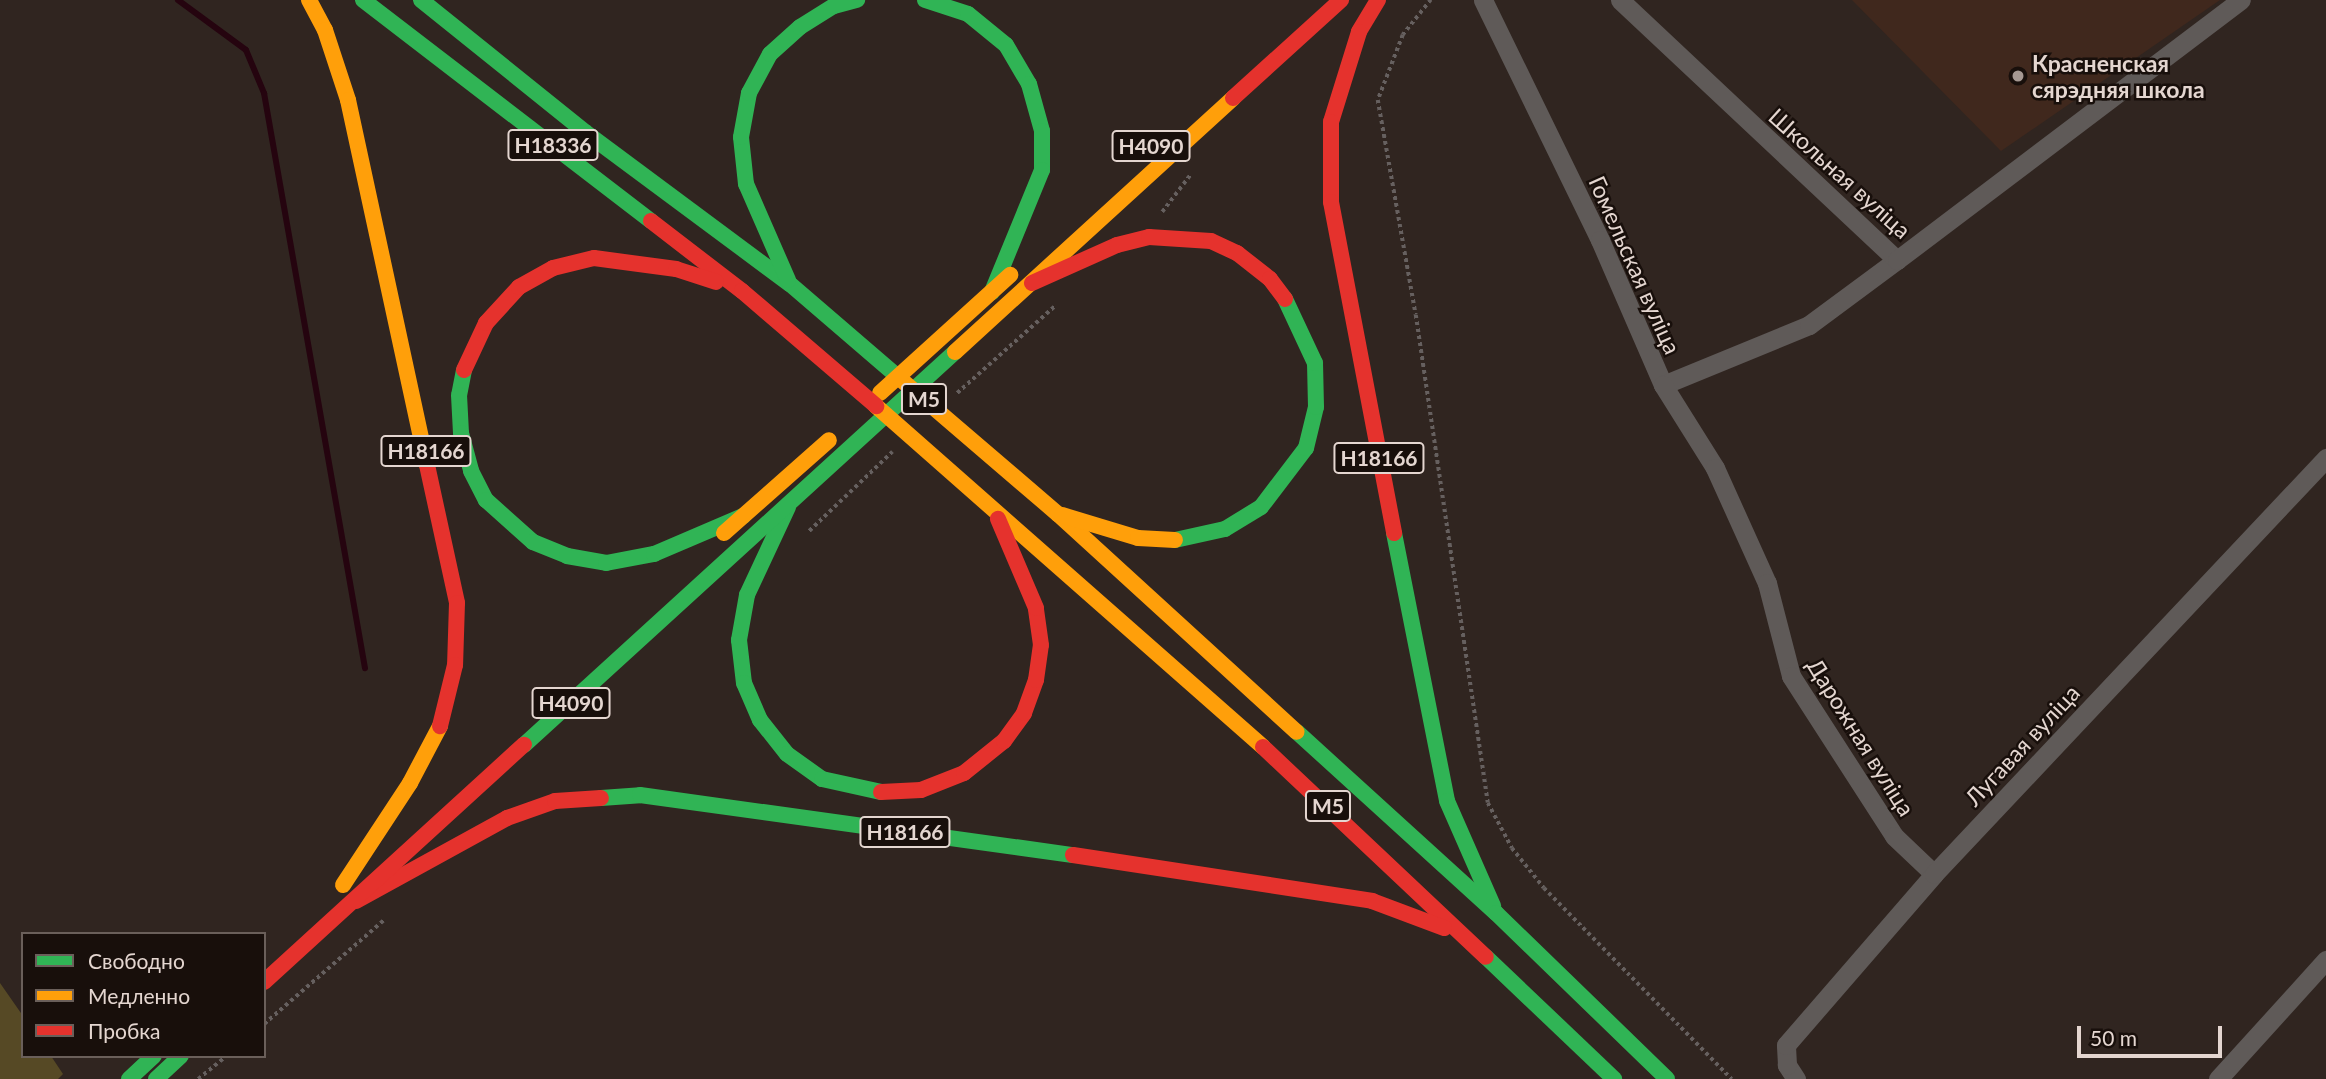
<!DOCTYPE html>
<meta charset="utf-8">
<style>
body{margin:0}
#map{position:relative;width:2326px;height:1079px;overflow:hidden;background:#302520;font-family:Lato,sans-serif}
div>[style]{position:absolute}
.built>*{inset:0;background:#40281d}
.green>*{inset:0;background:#564925}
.stream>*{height:6px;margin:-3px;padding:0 3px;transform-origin:3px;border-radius:3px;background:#25040f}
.path>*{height:3.5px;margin-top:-1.75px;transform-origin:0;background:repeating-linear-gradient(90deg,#66605f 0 3.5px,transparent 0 7px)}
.street>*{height:19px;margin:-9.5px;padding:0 9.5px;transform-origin:9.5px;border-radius:9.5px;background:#5f5a58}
.fast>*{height:16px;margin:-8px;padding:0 8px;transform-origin:8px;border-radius:8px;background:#30b455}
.slow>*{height:16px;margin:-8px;padding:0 8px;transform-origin:8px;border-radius:8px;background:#ff9f0a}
.jam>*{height:16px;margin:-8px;padding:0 8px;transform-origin:8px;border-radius:8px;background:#e5322d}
.dots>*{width:19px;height:19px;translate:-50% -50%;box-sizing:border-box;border:4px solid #180f0b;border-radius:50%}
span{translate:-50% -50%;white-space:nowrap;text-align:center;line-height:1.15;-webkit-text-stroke:5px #180f0b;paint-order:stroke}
.shield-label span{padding:2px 5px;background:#180f0b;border:2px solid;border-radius:5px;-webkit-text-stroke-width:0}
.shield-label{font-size:21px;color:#e4d6d0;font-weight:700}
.poi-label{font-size:23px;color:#e4d6d0;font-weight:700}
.left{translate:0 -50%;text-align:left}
.street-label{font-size:23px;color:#e4d6d0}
.legend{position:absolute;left:21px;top:932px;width:245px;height:126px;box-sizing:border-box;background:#180f0b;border:2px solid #6a5f5a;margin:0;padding:9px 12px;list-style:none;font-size:21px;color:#e4d6d0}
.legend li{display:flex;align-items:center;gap:14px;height:35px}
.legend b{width:35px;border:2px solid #6a5f5a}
.scale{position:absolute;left:2077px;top:1026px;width:145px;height:32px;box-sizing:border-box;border:4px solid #e4d6d0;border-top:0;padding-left:9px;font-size:21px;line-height:24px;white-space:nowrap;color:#e4d6d0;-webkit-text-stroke:5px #180f0b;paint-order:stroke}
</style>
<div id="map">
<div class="built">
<i style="clip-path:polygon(1852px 0,2220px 0,2001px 151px)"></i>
</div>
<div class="green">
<i style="clip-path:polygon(0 983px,23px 1016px,23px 1056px,51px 1056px,63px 1074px,58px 1079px,0 1079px)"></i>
</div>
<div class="stream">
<i style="left:178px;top:0;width:84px;rotate:36.3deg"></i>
<i style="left:246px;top:50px;width:47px;rotate:67.3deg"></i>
<i style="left:264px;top:93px;width:584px;rotate:80.04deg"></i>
</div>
<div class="path">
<i style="left:1431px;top:0;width:45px;rotate:128.7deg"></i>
<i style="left:1403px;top:35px;width:70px;rotate:111deg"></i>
<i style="left:1378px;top:100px;width:218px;rotate:80deg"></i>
<i style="left:1416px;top:315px;width:493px;rotate:81.6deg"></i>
<i style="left:1488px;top:803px;width:51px;rotate:61.9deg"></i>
<i style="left:1512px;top:848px;width:51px;rotate:51.3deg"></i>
<i style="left:1544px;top:888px;width:268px;rotate:45.5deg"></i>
<i style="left:1162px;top:212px;width:48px;rotate:-52.7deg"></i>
<i style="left:957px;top:393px;width:132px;rotate:-41.6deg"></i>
<i style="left:809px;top:531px;width:115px;rotate:-43.6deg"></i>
<i style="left:264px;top:1024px;width:159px;rotate:-40.9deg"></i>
<i style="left:198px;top:1079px;width:36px;rotate:-39deg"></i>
</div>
<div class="street">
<i style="left:1483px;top:0;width:267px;rotate:64deg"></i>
<i style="left:1600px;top:240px;width:158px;rotate:66.5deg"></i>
<i style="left:1663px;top:385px;width:158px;rotate:-22.3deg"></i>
<i style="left:1809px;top:325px;width:109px;rotate:-36.5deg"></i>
<i style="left:1620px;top:0;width:380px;rotate:43.2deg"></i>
<i style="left:1897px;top:260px;width:431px;rotate:-37.1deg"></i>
<i style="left:1663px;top:385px;width:98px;rotate:57.9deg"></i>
<i style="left:1715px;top:468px;width:126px;rotate:65.7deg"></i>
<i style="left:1767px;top:583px;width:96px;rotate:75.5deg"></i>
<i style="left:1791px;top:676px;width:190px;rotate:57.2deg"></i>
<i style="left:1894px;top:836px;width:55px;rotate:43.5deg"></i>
<i style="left:1796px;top:1079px;width:17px;rotate:-123deg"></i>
<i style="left:1787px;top:1065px;width:20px;rotate:-93deg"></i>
<i style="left:1786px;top:1045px;width:226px;rotate:-49.1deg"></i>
<i style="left:1934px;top:874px;width:572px;rotate:-46.7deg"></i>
<i style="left:2218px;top:1079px;width:161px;rotate:-47.8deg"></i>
</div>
<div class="fast">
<i style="left:363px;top:0;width:363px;rotate:37.5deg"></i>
<i style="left:421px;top:0;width:211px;rotate:38.8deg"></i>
<i style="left:585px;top:132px;width:255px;rotate:36.6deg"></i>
<i style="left:790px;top:284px;width:143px;rotate:40.7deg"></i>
<i style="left:925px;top:0;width:45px;rotate:18deg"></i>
<i style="left:968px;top:14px;width:49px;rotate:39.2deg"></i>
<i style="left:1006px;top:45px;width:45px;rotate:59.5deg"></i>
<i style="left:1029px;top:84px;width:49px;rotate:74.5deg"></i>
<i style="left:1042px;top:131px;width:39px;rotate:90deg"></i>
<i style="left:1042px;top:170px;width:132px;rotate:112.3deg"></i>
<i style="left:788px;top:280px;width:105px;rotate:-113.6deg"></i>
<i style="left:746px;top:184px;width:47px;rotate:-96.1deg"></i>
<i style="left:741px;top:137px;width:45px;rotate:-79.7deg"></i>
<i style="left:749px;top:93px;width:44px;rotate:-61.7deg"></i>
<i style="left:770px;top:54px;width:40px;rotate:-42deg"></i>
<i style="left:800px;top:27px;width:40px;rotate:-32deg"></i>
<i style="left:834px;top:6px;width:24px;rotate:-15deg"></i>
<i style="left:464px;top:370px;width:25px;rotate:101deg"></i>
<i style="left:459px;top:395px;width:38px;rotate:87deg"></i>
<i style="left:461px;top:433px;width:39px;rotate:75deg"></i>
<i style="left:471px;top:471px;width:33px;rotate:63deg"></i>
<i style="left:486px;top:500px;width:63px;rotate:41.8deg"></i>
<i style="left:533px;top:542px;width:37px;rotate:22deg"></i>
<i style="left:567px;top:556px;width:40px;rotate:10deg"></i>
<i style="left:606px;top:563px;width:49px;rotate:-10.6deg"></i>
<i style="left:654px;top:554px;width:97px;rotate:-23.1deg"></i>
<i style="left:788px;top:507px;width:97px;rotate:115deg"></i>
<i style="left:747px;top:595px;width:46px;rotate:100.1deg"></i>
<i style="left:739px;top:640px;width:43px;rotate:83.4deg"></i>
<i style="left:744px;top:683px;width:40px;rotate:66.6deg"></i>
<i style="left:760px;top:720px;width:43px;rotate:51.5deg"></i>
<i style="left:787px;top:754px;width:43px;rotate:35.5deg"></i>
<i style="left:822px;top:779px;width:60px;rotate:12.4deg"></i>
<i style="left:1394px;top:533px;width:273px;rotate:78.8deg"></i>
<i style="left:1447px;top:801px;width:115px;rotate:66.3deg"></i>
<i style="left:1175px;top:540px;width:51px;rotate:-12.4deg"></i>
<i style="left:1225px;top:529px;width:42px;rotate:-31.4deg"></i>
<i style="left:1261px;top:507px;width:74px;rotate:-52.7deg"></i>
<i style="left:1306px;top:448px;width:42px;rotate:-76.3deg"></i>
<i style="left:1316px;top:407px;width:44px;rotate:-91.3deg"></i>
<i style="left:1315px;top:363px;width:71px;rotate:-115.1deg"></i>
<i style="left:1297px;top:732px;width:269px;rotate:42.3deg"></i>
<i style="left:1496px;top:913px;width:238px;rotate:44.1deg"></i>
<i style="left:524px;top:745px;width:583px;rotate:-42.36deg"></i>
<i style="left:601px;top:798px;width:39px;rotate:-4deg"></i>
<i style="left:640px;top:795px;width:437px;rotate:7.9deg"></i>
<i style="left:1486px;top:957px;width:177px;rotate:43.6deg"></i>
<i style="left:129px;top:1079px;width:34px;rotate:-43deg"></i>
<i style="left:156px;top:1079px;width:34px;rotate:-43deg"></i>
</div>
<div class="slow">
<i style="left:309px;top:0;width:34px;rotate:62deg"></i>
<i style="left:325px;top:30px;width:74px;rotate:71.8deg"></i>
<i style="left:348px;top:100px;width:373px;rotate:77.8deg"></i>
<i style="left:955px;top:352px;width:377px;rotate:-42.4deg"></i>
<i style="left:898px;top:377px;width:211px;rotate:40.6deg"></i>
<i style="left:1058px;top:514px;width:323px;rotate:42.4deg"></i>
<i style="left:880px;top:393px;width:176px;rotate:-42.2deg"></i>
<i style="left:876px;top:406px;width:516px;rotate:41.38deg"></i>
<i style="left:1062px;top:515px;width:79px;rotate:16.8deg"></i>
<i style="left:1138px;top:538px;width:37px;rotate:3deg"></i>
<i style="left:724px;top:533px;width:140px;rotate:-41.5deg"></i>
<i style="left:343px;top:885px;width:122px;rotate:-56.7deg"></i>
<i style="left:410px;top:783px;width:64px;rotate:-62.2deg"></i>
</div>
<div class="jam">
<i style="left:1378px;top:0;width:37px;rotate:121deg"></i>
<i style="left:1359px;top:32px;width:94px;rotate:107.3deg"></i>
<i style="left:1331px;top:122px;width:80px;rotate:90deg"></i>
<i style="left:1331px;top:202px;width:337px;rotate:79.2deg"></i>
<i style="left:1233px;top:98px;width:146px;rotate:-42.2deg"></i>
<i style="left:651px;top:221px;width:115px;rotate:37.6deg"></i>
<i style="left:742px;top:291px;width:177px;rotate:40.6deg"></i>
<i style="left:1032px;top:283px;width:93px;rotate:-24.1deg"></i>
<i style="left:1117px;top:245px;width:33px;rotate:-14deg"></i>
<i style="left:1149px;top:237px;width:62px;rotate:3.7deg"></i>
<i style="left:1211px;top:241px;width:29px;rotate:25deg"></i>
<i style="left:1237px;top:253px;width:42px;rotate:38.2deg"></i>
<i style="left:1270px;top:279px;width:25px;rotate:53deg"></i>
<i style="left:464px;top:370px;width:52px;rotate:-64.9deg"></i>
<i style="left:486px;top:323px;width:49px;rotate:-47.5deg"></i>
<i style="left:519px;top:287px;width:39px;rotate:-29deg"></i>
<i style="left:553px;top:268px;width:42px;rotate:-13.7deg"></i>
<i style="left:594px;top:258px;width:83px;rotate:7.6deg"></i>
<i style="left:676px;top:269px;width:42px;rotate:18deg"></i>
<i style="left:427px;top:465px;width:141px;rotate:77.7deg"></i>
<i style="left:457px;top:603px;width:62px;rotate:91.8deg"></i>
<i style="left:455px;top:665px;width:63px;rotate:103.8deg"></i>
<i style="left:1263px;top:747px;width:306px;rotate:43.3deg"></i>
<i style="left:881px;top:792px;width:40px;rotate:-2.9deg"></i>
<i style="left:921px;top:790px;width:46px;rotate:-21.6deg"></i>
<i style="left:964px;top:773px;width:51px;rotate:-38.7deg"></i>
<i style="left:1004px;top:741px;width:34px;rotate:-54deg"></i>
<i style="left:1024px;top:713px;width:35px;rotate:-70deg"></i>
<i style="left:1036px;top:680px;width:35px;rotate:-82deg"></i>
<i style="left:1041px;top:645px;width:37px;rotate:-98deg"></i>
<i style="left:1036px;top:608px;width:97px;rotate:-113.1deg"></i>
<i style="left:1073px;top:855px;width:303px;rotate:8.7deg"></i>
<i style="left:1372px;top:901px;width:77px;rotate:20.6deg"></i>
<i style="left:356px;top:901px;width:172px;rotate:-28.8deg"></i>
<i style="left:507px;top:818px;width:51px;rotate:-19.5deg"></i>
<i style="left:555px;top:801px;width:46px;rotate:-3.7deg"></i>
<i style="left:264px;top:982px;width:352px;rotate:-42.4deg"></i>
</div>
<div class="dots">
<i style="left:2018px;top:76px;background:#a59892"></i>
</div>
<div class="shield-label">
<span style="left:553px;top:145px">Н18336</span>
<span style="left:1151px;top:146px">Н4090</span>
<span style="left:924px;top:399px">М5</span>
<span style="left:426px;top:451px">Н18166</span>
<span style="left:1379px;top:458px">Н18166</span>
<span style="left:571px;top:703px">Н4090</span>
<span style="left:1328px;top:806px">М5</span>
<span style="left:905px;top:832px">Н18166</span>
</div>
<div class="poi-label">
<span class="left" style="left:2032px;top:76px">Красненская<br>сярэдняя школа</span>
</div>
<div class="street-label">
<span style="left:1840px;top:173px;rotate:42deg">Школьная вуліца</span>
<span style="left:1635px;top:265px;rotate:66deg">Гомельская вуліца</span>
<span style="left:1861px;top:737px;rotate:58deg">Дарожная вуліца</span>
<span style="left:2022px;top:745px;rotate:-47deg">Лугавая вуліца</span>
</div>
<ul class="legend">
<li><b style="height:9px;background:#30b455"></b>Свободно</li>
<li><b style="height:9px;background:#ff9f0a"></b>Медленно</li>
<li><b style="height:9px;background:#e5322d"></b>Пробка</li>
</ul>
<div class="scale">50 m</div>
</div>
